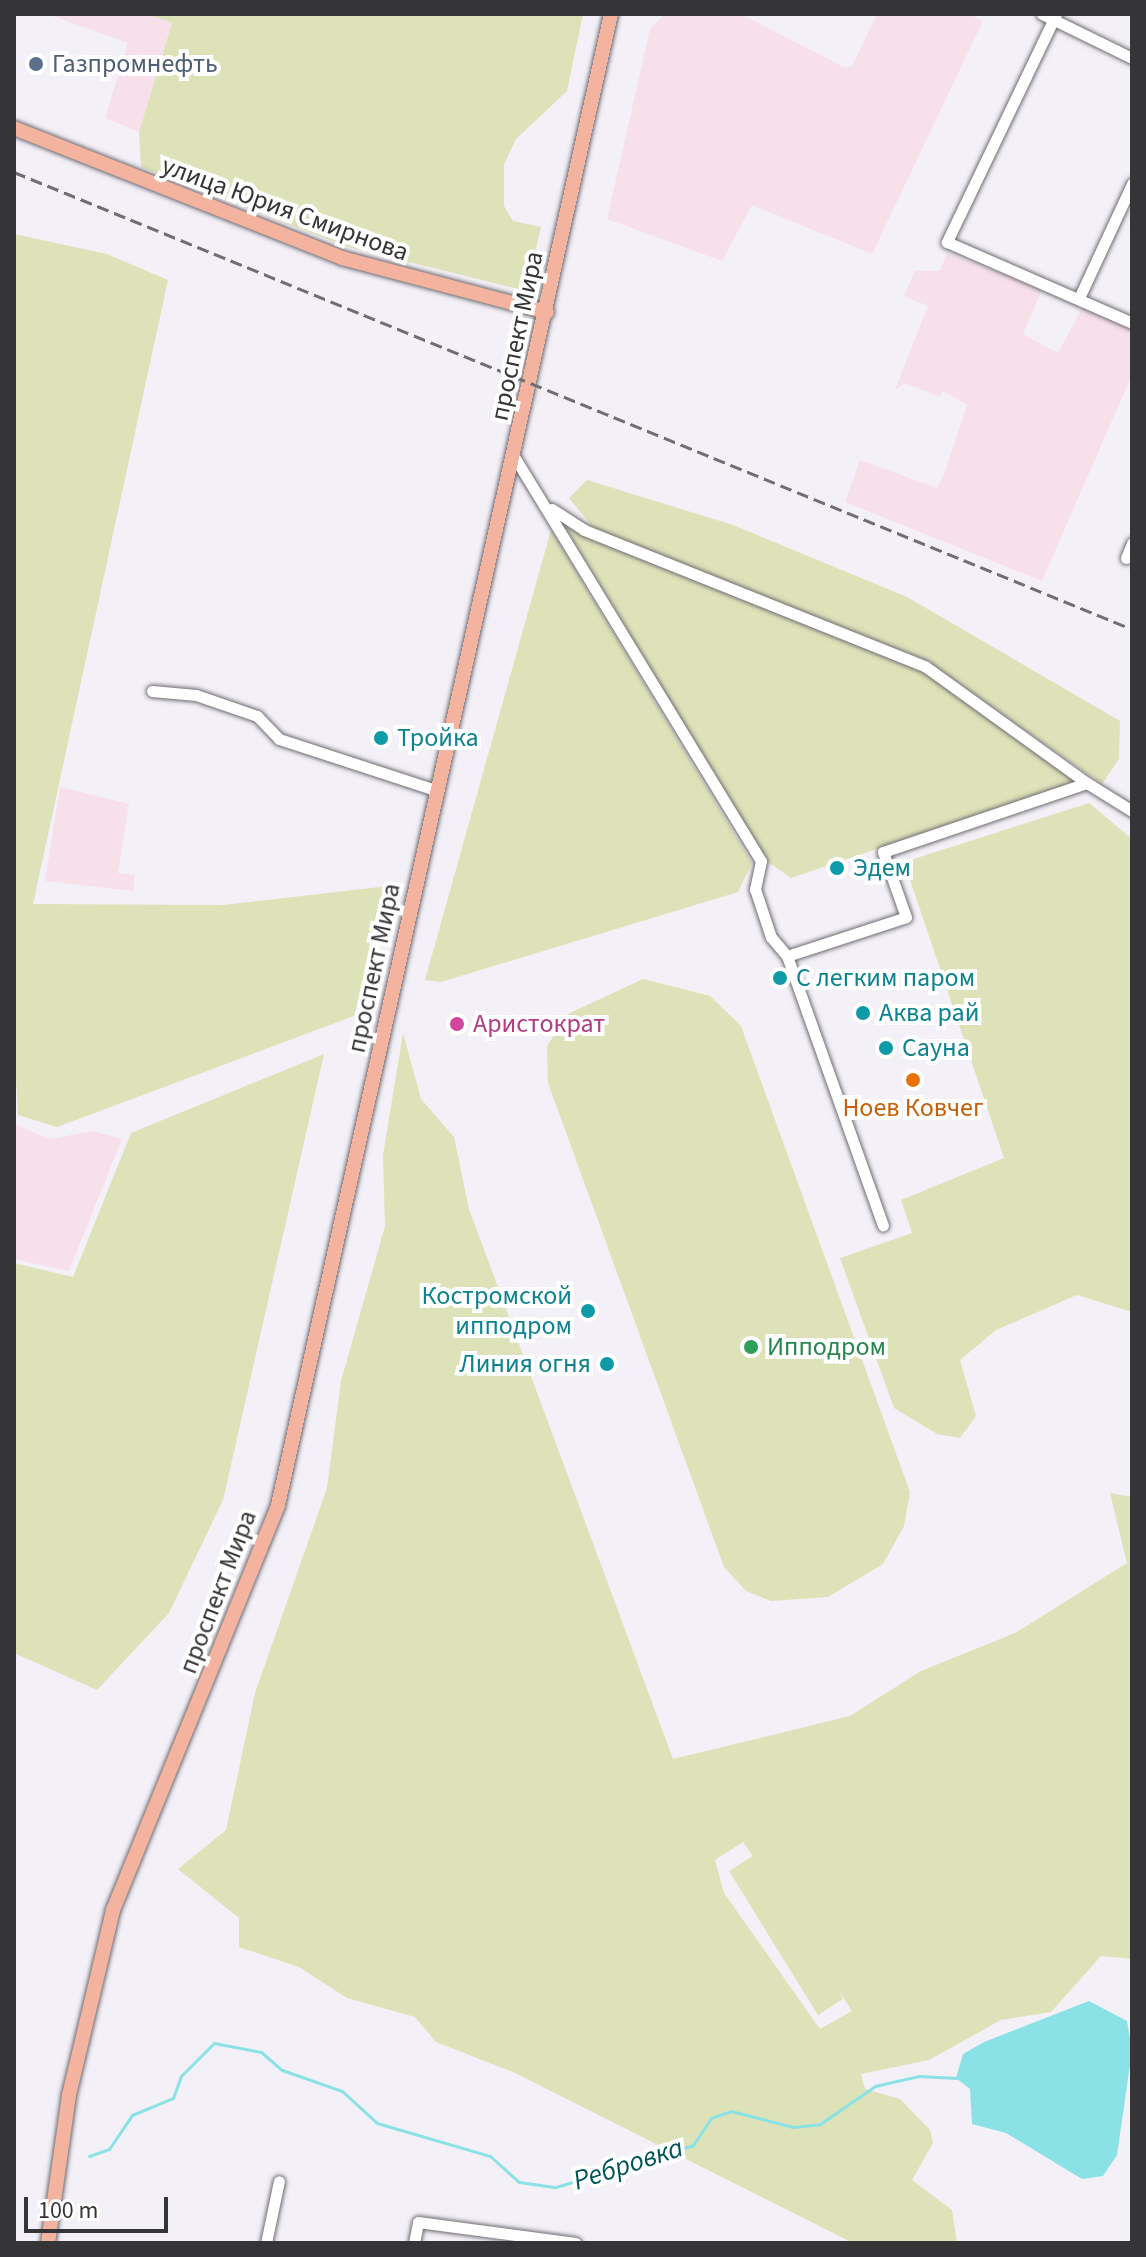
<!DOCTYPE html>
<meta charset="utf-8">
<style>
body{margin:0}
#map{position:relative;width:1146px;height:2257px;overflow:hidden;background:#f3f0f7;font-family:"Source Sans 3",sans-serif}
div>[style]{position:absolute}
.industrial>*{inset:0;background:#f8e0eb}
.green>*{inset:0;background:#dee2b8}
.water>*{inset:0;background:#8ae2e6}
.stream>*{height:3px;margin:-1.5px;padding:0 1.5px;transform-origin:1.5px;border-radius:1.5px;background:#8ae2e6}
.roads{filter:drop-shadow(0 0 2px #6f6c72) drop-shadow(0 0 2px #6f6c72)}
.minor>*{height:11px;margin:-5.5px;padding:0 5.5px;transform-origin:5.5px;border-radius:5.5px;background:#fff}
.major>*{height:14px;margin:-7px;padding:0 7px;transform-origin:7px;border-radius:7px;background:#f3b39e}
.rail>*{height:3px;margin-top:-1.5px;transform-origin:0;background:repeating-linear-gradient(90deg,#706e72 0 12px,transparent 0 18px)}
.dots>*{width:22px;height:22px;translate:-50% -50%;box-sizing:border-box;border:4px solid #fff;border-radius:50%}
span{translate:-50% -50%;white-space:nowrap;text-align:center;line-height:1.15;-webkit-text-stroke:8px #fff;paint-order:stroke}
.service-label{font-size:26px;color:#4e5e75}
.left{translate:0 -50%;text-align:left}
.street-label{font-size:26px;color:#353436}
.culture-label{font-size:26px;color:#0d838f}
.right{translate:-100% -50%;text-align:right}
.hotel-label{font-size:26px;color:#b23c85}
.food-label{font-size:26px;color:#c56008}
.leisure-label{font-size:26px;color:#27864d}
.water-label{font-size:28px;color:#005458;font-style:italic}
.frame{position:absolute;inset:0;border:16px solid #353436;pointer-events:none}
.scale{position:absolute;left:24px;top:2197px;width:144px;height:36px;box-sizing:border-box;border:4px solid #353436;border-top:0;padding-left:10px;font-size:24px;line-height:28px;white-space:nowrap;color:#353436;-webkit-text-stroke:6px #fff;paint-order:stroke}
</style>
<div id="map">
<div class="industrial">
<i style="clip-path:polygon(47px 14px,148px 14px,172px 23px,139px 132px,105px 118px,128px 43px)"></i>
<i style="clip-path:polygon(665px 14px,741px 14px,845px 68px,852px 66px,877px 14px,969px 14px,983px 21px,872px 254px,752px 205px,722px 261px,607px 219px,650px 29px)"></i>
<i style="clip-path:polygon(947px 253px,1042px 289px,1023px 334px,1058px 353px,1084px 305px,1132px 327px,1131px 377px,1042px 581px,845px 502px,860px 460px,937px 488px,944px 474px,967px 405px,943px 391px,940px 397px,905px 383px,895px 390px,928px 306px,904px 296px,915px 271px,940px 271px)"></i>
<i style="clip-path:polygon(60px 787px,129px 804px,118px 873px,135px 875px,133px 891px,45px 881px)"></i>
<i style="clip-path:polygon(14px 1124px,50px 1139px,93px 1131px,122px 1139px,69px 1271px,14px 1259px)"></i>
</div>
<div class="green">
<i style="clip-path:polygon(148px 14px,583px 14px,567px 91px,516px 139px,504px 164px,504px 206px,513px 221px,541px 227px,526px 291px,345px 246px,141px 167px,139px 132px,172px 23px)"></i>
<i style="clip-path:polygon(14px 234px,107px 254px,168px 280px,33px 904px,223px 905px,388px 886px,354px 1016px,57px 1127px,18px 1115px,14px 1043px)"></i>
<i style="clip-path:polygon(587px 480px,733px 525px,907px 597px,1120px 721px,1119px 759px,1102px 784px,926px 660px,596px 531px,569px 498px)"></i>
<i style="clip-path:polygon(565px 526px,925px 671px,1079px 780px,791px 878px,765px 860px)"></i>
<i style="clip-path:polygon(551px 530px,752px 863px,738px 892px,441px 982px,425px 980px)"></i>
<i style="clip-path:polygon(1089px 803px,1132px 839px,1132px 1312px,1077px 1295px,996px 1330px,960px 1360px,976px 1416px,960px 1438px,937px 1434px,894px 1408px,840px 1258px,912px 1233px,901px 1200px,1004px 1158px,904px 862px)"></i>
<i style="clip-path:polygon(643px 979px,710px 996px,741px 1026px,910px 1492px,904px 1526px,883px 1564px,828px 1597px,771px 1601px,746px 1591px,724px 1567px,548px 1083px,547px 1046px,568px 1014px)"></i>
<i style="clip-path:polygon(evenodd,403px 1033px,421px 1099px,454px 1137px,469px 1209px,673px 1759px,850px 1716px,921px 1671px,1015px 1633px,1127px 1563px,1110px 1493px,1132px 1497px,1132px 1959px,1101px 1956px,1051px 2012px,1001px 2020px,929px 2060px,861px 2074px,865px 2089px,900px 2099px,930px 2130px,933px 2143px,912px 2180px,952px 2210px,957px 2243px,853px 2243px,515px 2073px,436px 2042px,415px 2017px,347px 1998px,299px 1967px,239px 1947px,239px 1918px,178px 1869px,226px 1830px,255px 1693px,327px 1488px,341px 1381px,385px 1226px,383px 1155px,403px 1033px,743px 1842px,753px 1856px,729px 1871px,818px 2015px,843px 1999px,837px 1988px,852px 2011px,820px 2029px,724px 1893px,715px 1860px,743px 1842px)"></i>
<i style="clip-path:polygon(324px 1054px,223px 1500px,169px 1613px,97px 1690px,14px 1653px,14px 1263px,73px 1277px,131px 1133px)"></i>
</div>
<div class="water">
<i style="clip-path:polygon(1089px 2001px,1127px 2021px,1132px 2051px,1117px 2155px,1103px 2176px,1082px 2179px,1006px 2133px,972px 2124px,970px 2089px,956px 2078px,963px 2054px,984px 2042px)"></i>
</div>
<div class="stream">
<i style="left:89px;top:2156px;width:21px;rotate:-19deg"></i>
<i style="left:109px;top:2149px;width:41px;rotate:-55.9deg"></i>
<i style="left:132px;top:2115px;width:44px;rotate:-22.5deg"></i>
<i style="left:173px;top:2098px;width:23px;rotate:-70deg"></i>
<i style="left:181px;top:2076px;width:47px;rotate:-45deg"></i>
<i style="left:214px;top:2043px;width:48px;rotate:10.8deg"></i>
<i style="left:261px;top:2052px;width:28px;rotate:41deg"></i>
<i style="left:282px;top:2070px;width:64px;rotate:19.3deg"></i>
<i style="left:342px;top:2091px;width:47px;rotate:42.4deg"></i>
<i style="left:377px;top:2123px;width:118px;rotate:16.3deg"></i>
<i style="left:490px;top:2156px;width:39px;rotate:42deg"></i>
<i style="left:519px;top:2182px;width:37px;rotate:8deg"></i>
<i style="left:556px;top:2187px;width:143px;rotate:-17deg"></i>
<i style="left:693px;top:2145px;width:32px;rotate:-56deg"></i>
<i style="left:711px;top:2118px;width:21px;rotate:-19deg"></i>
<i style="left:731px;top:2111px;width:64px;rotate:14.5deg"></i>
<i style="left:793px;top:2127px;width:27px;rotate:-6deg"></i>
<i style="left:820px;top:2124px;width:67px;rotate:-34.6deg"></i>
<i style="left:875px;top:2086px;width:45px;rotate:-12.8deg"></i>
<i style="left:919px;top:2076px;width:38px;rotate:3deg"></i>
</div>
<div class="roads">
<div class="minor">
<i style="left:1042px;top:14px;width:100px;rotate:26.1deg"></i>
<i style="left:1056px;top:14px;width:253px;rotate:115.6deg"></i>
<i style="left:947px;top:242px;width:202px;rotate:23.6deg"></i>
<i style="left:1079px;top:298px;width:126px;rotate:-65.1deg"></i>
<i style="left:515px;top:458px;width:472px;rotate:58.6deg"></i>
<i style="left:761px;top:861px;width:29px;rotate:102deg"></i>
<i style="left:755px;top:889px;width:51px;rotate:71.6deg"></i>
<i style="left:771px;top:937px;width:25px;rotate:50deg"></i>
<i style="left:787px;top:956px;width:286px;rotate:70.4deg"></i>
<i style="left:552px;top:509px;width:38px;rotate:33deg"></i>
<i style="left:584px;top:530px;width:368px;rotate:21.8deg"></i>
<i style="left:926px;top:667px;width:198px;rotate:35.8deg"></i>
<i style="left:1126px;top:558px;width:16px;rotate:-68deg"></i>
<i style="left:152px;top:691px;width:44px;rotate:5.2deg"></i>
<i style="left:196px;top:695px;width:65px;rotate:19deg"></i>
<i style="left:257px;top:716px;width:32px;rotate:46deg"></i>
<i style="left:279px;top:739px;width:167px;rotate:18.1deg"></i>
<i style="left:787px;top:956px;width:125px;rotate:-18.1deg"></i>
<i style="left:906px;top:917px;width:69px;rotate:-109.5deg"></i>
<i style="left:883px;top:852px;width:215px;rotate:-18.7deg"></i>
<i style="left:1087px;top:783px;width:53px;rotate:31.9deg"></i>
<i style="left:266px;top:2243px;width:63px;rotate:-78.2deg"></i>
<i style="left:414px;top:2243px;width:21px;rotate:-79deg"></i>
<i style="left:418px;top:2222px;width:159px;rotate:7.6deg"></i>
</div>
<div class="major">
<i style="left:14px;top:128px;width:353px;rotate:21.6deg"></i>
<i style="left:342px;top:258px;width:212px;rotate:14.8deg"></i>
<i style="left:48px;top:2243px;width:149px;rotate:-81.9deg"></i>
<i style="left:69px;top:2095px;width:190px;rotate:-76.6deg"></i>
<i style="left:113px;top:1910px;width:437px;rotate:-67.8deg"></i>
<i style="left:278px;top:1505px;width:1528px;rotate:-77.41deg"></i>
</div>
</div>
<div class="rail">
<i style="left:14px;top:172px;width:1208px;rotate:22.23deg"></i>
</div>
<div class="dots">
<i style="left:36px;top:64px;background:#5c6f8a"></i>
<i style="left:381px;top:738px;background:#0f9aa8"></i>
<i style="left:837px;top:868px;background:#0f9aa8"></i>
<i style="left:780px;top:978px;background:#0f9aa8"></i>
<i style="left:863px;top:1013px;background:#0f9aa8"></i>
<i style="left:457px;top:1024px;background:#d1479c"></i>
<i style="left:886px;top:1048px;background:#0f9aa8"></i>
<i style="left:913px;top:1080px;background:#e8710a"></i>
<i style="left:588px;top:1311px;background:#0f9aa8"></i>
<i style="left:751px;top:1347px;background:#2e9e5b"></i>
<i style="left:607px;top:1364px;background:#0f9aa8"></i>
</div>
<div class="service-label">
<span class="left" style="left:52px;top:64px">Газпромнефть</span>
</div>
<div class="street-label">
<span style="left:285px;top:209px;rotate:20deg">улица Юрия Смирнова</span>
<span style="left:517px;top:336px;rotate:-78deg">проспект Мира</span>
<span style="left:374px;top:968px;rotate:-78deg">проспект Мира</span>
<span style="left:218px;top:1592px;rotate:-69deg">проспект Мира</span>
</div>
<div class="culture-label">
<span class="left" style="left:397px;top:738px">Тройка</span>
<span class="left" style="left:853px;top:868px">Эдем</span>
<span class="left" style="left:796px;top:978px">С легким паром</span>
<span class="left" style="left:879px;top:1013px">Аква рай</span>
<span class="left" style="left:902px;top:1048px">Сауна</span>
<span class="right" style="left:572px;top:1311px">Костромской<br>ипподром</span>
<span class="right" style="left:591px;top:1364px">Линия огня</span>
</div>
<div class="hotel-label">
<span class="left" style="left:473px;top:1024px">Аристократ</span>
</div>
<div class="food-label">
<span style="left:913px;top:1108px">Ноев Ковчег</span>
</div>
<div class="leisure-label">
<span class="left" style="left:767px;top:1347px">Ипподром</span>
</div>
<div class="water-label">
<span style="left:628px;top:2164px;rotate:-18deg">Ребровка</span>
</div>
<div class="frame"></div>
<div class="scale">100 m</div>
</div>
